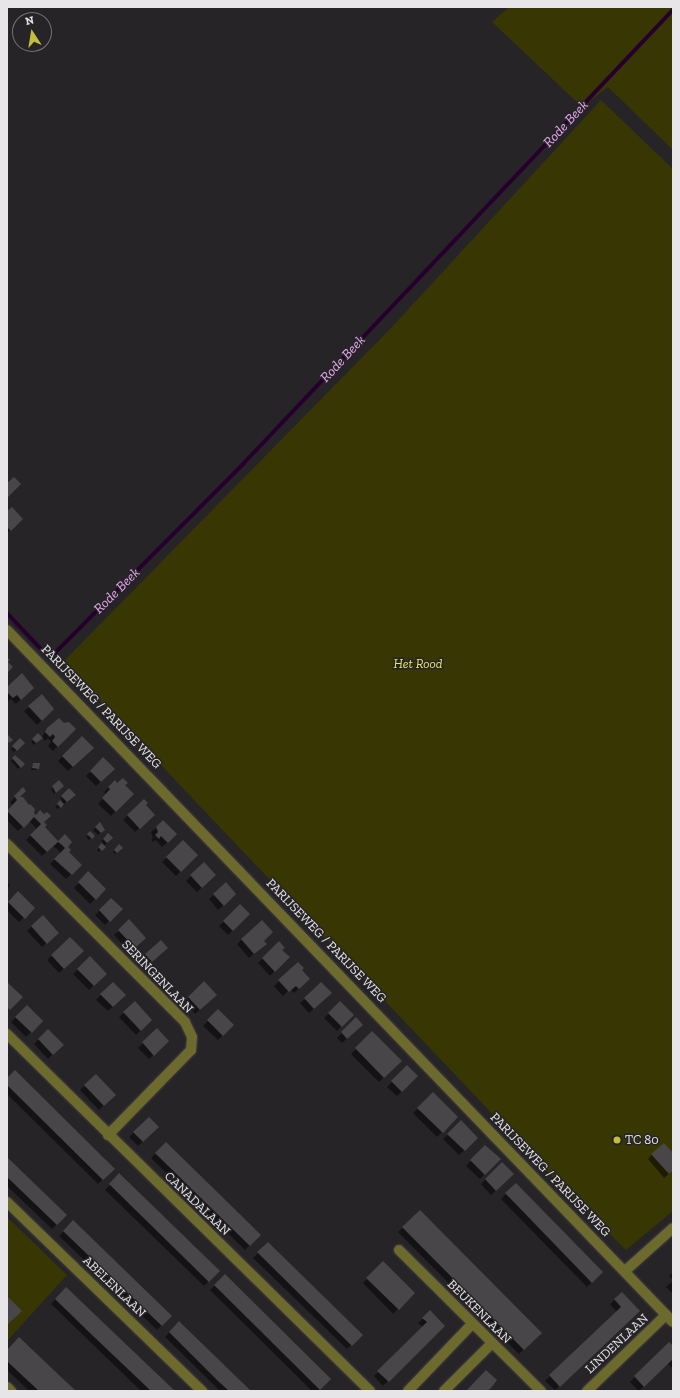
<!DOCTYPE html>
<style>
body{margin:0}
#map{position:relative;width:680px;height:1398px;overflow:hidden;background:#272427;font-family:"Zilla Slab",serif}
div>[style]{position:absolute}
.green>*{inset:0;background:#383603}
.shadow>*{inset:0;background:#0007}
.stream>*{height:3.5px;margin:-1.75px;padding:0 1.75px;transform-origin:1.75px;border-radius:1.75px;background:#26002c}
.building>*{inset:0;background:#494649}
.roads{filter:drop-shadow(0 0 1px #423f42) drop-shadow(0 0 1px #423f42)}
.street>*{height:10px;margin:-5px;padding:0 5px;transform-origin:5px;border-radius:5px;background:#6d6a2d}
.dots>*{width:11px;height:11px;translate:-50% -50%;box-sizing:border-box;border:2px solid #272427;border-radius:50%}
span{translate:-50% -50%;white-space:nowrap;text-align:center;line-height:1.15;-webkit-text-stroke:3px #272427;paint-order:stroke}
.park-label{font-size:13px;color:#ece561;font-style:italic}
.street-label{font-size:13px;color:#e7e5e7}
.poi-label{font-size:13px;color:#e7e5e7}
.left{translate:0 -50%;text-align:left}
.water-label{font-size:14px;color:#ebaaf4;font-style:italic}
.frame{position:absolute;inset:0;border:8px solid #e7e5e7;pointer-events:none}
.north{position:absolute;left:12px;top:12px;width:40px;height:40px;box-sizing:border-box;background:#272427;border:1px solid #747174;border-radius:50%;rotate:348deg;font-size:11px;font-weight:700;line-height:16px;text-align:center;color:#e7e5e7}
.north::after{content:'';display:block;margin:auto;width:14px;height:18px;background:#c3bd3e;clip-path:polygon(50% 0,100% 100%,50% 72%,0 100%)}
</style>
<div id="map">
<div class="green">
<i style="clip-path:polygon(509px 7px,673px 7px,673px 150px,608px 87px,582px 107px,492px 22px)"></i>
<i style="clip-path:polygon(601px 100px,673px 169px,673px 1211px,626px 1250px,538px 1162px,63px 662px,391px 328px)"></i>
<i style="clip-path:polygon(7px 1217px,67px 1275px,7px 1341px)"></i>
</div>
<div class="shadow">
<i style="clip-path:polygon(7px 513px,22px 519px,7px 533px)"></i>
<i style="clip-path:polygon(7px 688px,33px 688px,16px 704px,11px 699px,7px 702px)"></i>
<i style="clip-path:polygon(29px 707px,53px 709px,37px 725px,24px 711px)"></i>
<i style="clip-path:polygon(64px 724px,74px 729px,53px 751px,48px 746px,51px 742px,48px 738px,45px 741px,42px 737px,34px 745px,31px 742px,38px 735px,41px 737px,48px 729px)"></i>
<i style="clip-path:polygon(82px 737px,92px 748px,68px 771px,58px 761px)"></i>
<i style="clip-path:polygon(20px 739px,23px 743px,14px 752px,11px 749px)"></i>
<i style="clip-path:polygon(15px 756px,24px 764px,18px 769px,11px 761px)"></i>
<i style="clip-path:polygon(103px 759px,109px 774px,96px 786px,86px 776px)"></i>
<i style="clip-path:polygon(33px 764px,38px 768px,36px 770px,31px 770px)"></i>
<i style="clip-path:polygon(59px 782px,63px 786px,54px 794px,51px 789px)"></i>
<i style="clip-path:polygon(114px 782px,133px 794px,111px 816px,98px 804px,106px 795px,104px 792px)"></i>
<i style="clip-path:polygon(23px 789px,18px 798px,42px 822px,43px 827px,58px 842px,65px 836px,68px 852px,80px 865px,66px 879px,50px 864px,61px 853px,57px 849px,53px 846px,42px 856px,26px 840px,37px 829px,29px 821px,18px 831px,7px 820px,7px 811px,13px 805px,10px 802px)"></i>
<i style="clip-path:polygon(69px 789px,72px 797px,58px 809px,55px 807px,62px 800px,60px 798px)"></i>
<i style="clip-path:polygon(144px 800px,149px 819px,135px 832px,123px 820px)"></i>
<i style="clip-path:polygon(163px 822px,176px 834px,162px 847px,156px 840px,153px 842px,151px 840px,153px 838px,151px 832px)"></i>
<i style="clip-path:polygon(100px 824px,104px 829px,98px 835px,93px 830px)"></i>
<i style="clip-path:polygon(90px 833px,94px 836px,89px 840px,86px 837px)"></i>
<i style="clip-path:polygon(108px 834px,111px 838px,99px 852px,97px 850px,103px 843px,101px 841px)"></i>
<i style="clip-path:polygon(183px 842px,197px 855px,176px 876px,162px 862px)"></i>
<i style="clip-path:polygon(119px 846px,121px 848px,115px 854px,113px 852px)"></i>
<i style="clip-path:polygon(204px 863px,215px 875px,197px 892px,186px 881px)"></i>
<i style="clip-path:polygon(88px 873px,105px 889px,90px 904px,74px 888px)"></i>
<i style="clip-path:polygon(7px 882px,10px 885px,7px 889px)"></i>
<i style="clip-path:polygon(226px 884px,230px 899px,218px 910px,209px 899px)"></i>
<i style="clip-path:polygon(18px 892px,34px 908px,19px 922px,7px 910px,7px 904px)"></i>
<i style="clip-path:polygon(111px 899px,121px 909px,105px 925px,95px 915px)"></i>
<i style="clip-path:polygon(240px 906px,249px 914px,228px 935px,219px 926px)"></i>
<i style="clip-path:polygon(43px 916px,58px 932px,42px 947px,27px 931px)"></i>
<i style="clip-path:polygon(129px 921px,145px 938px,130px 952px,114px 935px)"></i>
<i style="clip-path:polygon(262px 921px,263px 941px,261px 948px,249px 958px,237px 944px)"></i>
<i style="clip-path:polygon(70px 938px,82px 951px,59px 973px,47px 960px)"></i>
<i style="clip-path:polygon(161px 941px,162px 952px,147px 966px,141px 960px)"></i>
<i style="clip-path:polygon(279px 943px,281px 950px,288px 957px,270px 976px,258px 963px)"></i>
<i style="clip-path:polygon(90px 958px,105px 974px,89px 990px,73px 974px)"></i>
<i style="clip-path:polygon(298px 963px,304px 983px,294px 993px,290px 989px,283px 996px,274px 986px)"></i>
<i style="clip-path:polygon(113px 983px,125px 995px,108px 1011px,96px 1000px)"></i>
<i style="clip-path:polygon(204px 983px,216px 995px,195px 1014px,184px 1002px)"></i>
<i style="clip-path:polygon(326px 998px,309px 1013px,300px 1003px,305px 999px)"></i>
<i style="clip-path:polygon(135px 1003px,151px 1020px,136px 1035px,119px 1017px)"></i>
<i style="clip-path:polygon(340px 1003px,352px 1015px,337px 1031px,324px 1018px)"></i>
<i style="clip-path:polygon(27px 1006px,42px 1021px,26px 1037px,11px 1022px)"></i>
<i style="clip-path:polygon(218px 1010px,233px 1025px,218px 1040px,203px 1026px)"></i>
<i style="clip-path:polygon(356px 1019px,362px 1025px,342px 1043px,337px 1038px)"></i>
<i style="clip-path:polygon(48px 1030px,62px 1045px,48px 1059px,34px 1044px)"></i>
<i style="clip-path:polygon(157px 1030px,163px 1046px,149px 1059px,138px 1048px)"></i>
<i style="clip-path:polygon(372px 1033px,400px 1061px,379px 1082px,351px 1054px)"></i>
<i style="clip-path:polygon(407px 1066px,417px 1076px,397px 1096px,387px 1087px)"></i>
<i style="clip-path:polygon(96px 1075px,115px 1095px,99px 1110px,80px 1090px)"></i>
<i style="clip-path:polygon(7px 1079px,113px 1169px,98px 1184px,7px 1094px)"></i>
<i style="clip-path:polygon(433px 1094px,457px 1117px,437px 1137px,413px 1113px)"></i>
<i style="clip-path:polygon(149px 1118px,158px 1127px,138px 1146px,129px 1137px)"></i>
<i style="clip-path:polygon(461px 1122px,477px 1138px,459px 1155px,443px 1139px)"></i>
<i style="clip-path:polygon(166px 1143px,260px 1235px,245px 1250px,151px 1158px)"></i>
<i style="clip-path:polygon(485px 1146px,499px 1160px,480px 1179px,466px 1166px)"></i>
<i style="clip-path:polygon(652px 1154px,673px 1154px,673px 1174px,671px 1172px,664px 1178px,648px 1159px)"></i>
<i style="clip-path:polygon(7px 1158px,66px 1215px,52px 1229px,7px 1186px)"></i>
<i style="clip-path:polygon(502px 1163px,513px 1174px,491px 1195px,481px 1184px)"></i>
<i style="clip-path:polygon(119px 1175px,218px 1271px,204px 1286px,105px 1190px)"></i>
<i style="clip-path:polygon(516px 1184px,602px 1272px,587px 1287px,501px 1199px)"></i>
<i style="clip-path:polygon(420px 1211px,540px 1333px,519px 1354px,398px 1232px)"></i>
<i style="clip-path:polygon(73px 1222px,171px 1316px,157px 1330px,59px 1236px)"></i>
<i style="clip-path:polygon(268px 1243px,361px 1335px,347px 1349px,253px 1258px)"></i>
<i style="clip-path:polygon(383px 1262px,414px 1293px,393px 1314px,363px 1283px)"></i>
<i style="clip-path:polygon(673px 1272px,673px 1280px,669px 1276px)"></i>
<i style="clip-path:polygon(225px 1276px,330px 1379px,318px 1391px,312px 1391px,210px 1290px)"></i>
<i style="clip-path:polygon(673px 1281px,673px 1293px,672px 1293px,666px 1287px)"></i>
<i style="clip-path:polygon(66px 1288px,173px 1391px,141px 1391px,51px 1304px)"></i>
<i style="clip-path:polygon(622px 1293px,638px 1311px,555px 1390px,545px 1381px,617px 1312px,610px 1304px)"></i>
<i style="clip-path:polygon(430px 1312px,444px 1326px,383px 1386px,374px 1376px,423px 1327px,418px 1323px)"></i>
<i style="clip-path:polygon(179px 1322px,250px 1391px,220px 1391px,165px 1337px)"></i>
<i style="clip-path:polygon(669px 1343px,673px 1347px,673px 1369px,667px 1363px,639px 1391px,630px 1382px)"></i>
<i style="clip-path:polygon(7px 1351px,74px 1391px,29px 1391px,7px 1370px)"></i>
</div>
<div class="stream">
<i style="left:7px;top:613px;width:62px;rotate:46.3deg"></i>
<i style="left:50px;top:658px;width:275px;rotate:-45.1deg"></i>
<i style="left:244px;top:463px;width:624px;rotate:-46.56deg"></i>
</div>
<div class="building">
<i style="clip-path:polygon(14px 477px,21px 484px,7px 498px,7px 483px)"></i>
<i style="clip-path:polygon(12px 507px,23px 519px,11px 531px,7px 527px,7px 511px)"></i>
<i style="clip-path:polygon(7px 657px,10px 660px,8px 662px,13px 667px,7px 673px)"></i>
<i style="clip-path:polygon(22px 673px,34px 688px,21px 700px,17px 695px,13px 698px,7px 692px,7px 687px)"></i>
<i style="clip-path:polygon(42px 694px,54px 709px,42px 721px,28px 706px)"></i>
<i style="clip-path:polygon(59px 718px,64px 723px,69px 722px,76px 729px,58px 747px,52px 741px,55px 737px,53px 734px,50px 737px,45px 732px,47px 728px)"></i>
<i style="clip-path:polygon(38px 733px,43px 738px,36px 743px,32px 739px)"></i>
<i style="clip-path:polygon(7px 734px,13px 740px,9px 743px,7px 740px)"></i>
<i style="clip-path:polygon(82px 736px,94px 748px,73px 767px,62px 756px)"></i>
<i style="clip-path:polygon(20px 738px,25px 743px,17px 751px,12px 746px)"></i>
<i style="clip-path:polygon(15px 755px,25px 764px,21px 768px,12px 758px)"></i>
<i style="clip-path:polygon(103px 757px,115px 769px,101px 782px,90px 771px)"></i>
<i style="clip-path:polygon(33px 763px,40px 763px,39px 769px,32px 768px)"></i>
<i style="clip-path:polygon(123px 778px,128px 783px,125px 785px,134px 794px,116px 812px,102px 798px,110px 789px,108px 787px,115px 780px,117px 783px)"></i>
<i style="clip-path:polygon(59px 780px,64px 786px,56px 793px,52px 786px)"></i>
<i style="clip-path:polygon(23px 787px,26px 791px,20px 797px,23px 797px,29px 805px,30px 804px,35px 809px,34px 813px,36px 815px,40px 810px,44px 814px,47px 812px,51px 816px,44px 822px,47px 825px,45px 827px,58px 841px,65px 834px,72px 842px,68px 847px,71px 850px,69px 852px,82px 865px,72px 875px,54px 859px,65px 848px,62px 845px,58px 842px,47px 852px,30px 835px,41px 824px,34px 817px,24px 828px,7px 811px,17px 800px,14px 796px)"></i>
<i style="clip-path:polygon(69px 788px,76px 795px,67px 802px,61px 796px)"></i>
<i style="clip-path:polygon(144px 799px,148px 803px,146px 805px,155px 815px,140px 829px,127px 815px)"></i>
<i style="clip-path:polygon(60px 800px,64px 804px,61px 808px,57px 804px)"></i>
<i style="clip-path:polygon(163px 820px,177px 834px,168px 843px,161px 836px,159px 839px,155px 835px,158px 832px,156px 827px)"></i>
<i style="clip-path:polygon(100px 822px,105px 830px,101px 833px,95px 827px)"></i>
<i style="clip-path:polygon(90px 831px,95px 836px,92px 839px,87px 834px)"></i>
<i style="clip-path:polygon(108px 833px,113px 838px,107px 843px,103px 839px)"></i>
<i style="clip-path:polygon(183px 840px,198px 855px,181px 872px,166px 857px)"></i>
<i style="clip-path:polygon(102px 843px,106px 847px,102px 851px,98px 847px)"></i>
<i style="clip-path:polygon(119px 844px,123px 848px,117px 853px,114px 850px)"></i>
<i style="clip-path:polygon(204px 862px,216px 875px,202px 888px,190px 875px)"></i>
<i style="clip-path:polygon(88px 871px,106px 889px,96px 900px,78px 882px)"></i>
<i style="clip-path:polygon(226px 882px,236px 894px,224px 906px,213px 894px)"></i>
<i style="clip-path:polygon(18px 891px,35px 908px,25px 919px,8px 902px)"></i>
<i style="clip-path:polygon(111px 898px,123px 909px,110px 922px,99px 910px)"></i>
<i style="clip-path:polygon(240px 904px,250px 914px,233px 931px,223px 921px)"></i>
<i style="clip-path:polygon(43px 915px,59px 933px,47px 944px,31px 926px)"></i>
<i style="clip-path:polygon(129px 919px,146px 938px,135px 948px,118px 930px)"></i>
<i style="clip-path:polygon(262px 920px,273px 932px,264px 941px,267px 944px,254px 954px,241px 939px)"></i>
<i style="clip-path:polygon(70px 937px,84px 951px,64px 969px,51px 955px)"></i>
<i style="clip-path:polygon(161px 940px,168px 948px,152px 962px,145px 954px)"></i>
<i style="clip-path:polygon(279px 941px,285px 948px,282px 950px,290px 957px,275px 972px,262px 958px)"></i>
<i style="clip-path:polygon(90px 956px,107px 974px,94px 986px,77px 969px)"></i>
<i style="clip-path:polygon(298px 962px,304px 968px,302px 970px,310px 979px,299px 989px,296px 986px,289px 992px,278px 980px)"></i>
<i style="clip-path:polygon(204px 981px,217px 995px,200px 1010px,188px 997px)"></i>
<i style="clip-path:polygon(7px 982px,23px 997px,10px 1010px,7px 1007px)"></i>
<i style="clip-path:polygon(113px 982px,126px 995px,113px 1007px,100px 994px)"></i>
<i style="clip-path:polygon(321px 982px,332px 993px,314px 1009px,304px 998px)"></i>
<i style="clip-path:polygon(135px 1001px,152px 1020px,141px 1031px,123px 1012px)"></i>
<i style="clip-path:polygon(340px 1001px,354px 1015px,342px 1027px,328px 1013px)"></i>
<i style="clip-path:polygon(27px 1005px,43px 1021px,32px 1033px,15px 1017px)"></i>
<i style="clip-path:polygon(218px 1009px,234px 1025px,223px 1036px,207px 1020px)"></i>
<i style="clip-path:polygon(356px 1017px,363px 1025px,347px 1039px,341px 1032px)"></i>
<i style="clip-path:polygon(157px 1028px,169px 1041px,154px 1056px,142px 1042px)"></i>
<i style="clip-path:polygon(48px 1029px,64px 1045px,53px 1055px,38px 1039px)"></i>
<i style="clip-path:polygon(372px 1031px,402px 1061px,384px 1078px,355px 1048px)"></i>
<i style="clip-path:polygon(407px 1065px,418px 1076px,402px 1092px,391px 1081px)"></i>
<i style="clip-path:polygon(15px 1070px,115px 1169px,103px 1180px,7px 1085px,7px 1078px)"></i>
<i style="clip-path:polygon(96px 1074px,116px 1095px,104px 1106px,84px 1085px)"></i>
<i style="clip-path:polygon(433px 1092px,458px 1117px,443px 1133px,417px 1108px)"></i>
<i style="clip-path:polygon(149px 1117px,159px 1127px,143px 1142px,133px 1132px)"></i>
<i style="clip-path:polygon(461px 1120px,478px 1138px,465px 1151px,447px 1134px)"></i>
<i style="clip-path:polygon(166px 1142px,261px 1235px,250px 1246px,155px 1153px)"></i>
<i style="clip-path:polygon(664px 1143px,673px 1153px,673px 1171px,669px 1174px,651px 1154px)"></i>
<i style="clip-path:polygon(485px 1145px,501px 1159px,485px 1175px,470px 1160px)"></i>
<i style="clip-path:polygon(7px 1157px,67px 1215px,57px 1225px,7px 1177px)"></i>
<i style="clip-path:polygon(502px 1162px,514px 1174px,496px 1191px,485px 1179px)"></i>
<i style="clip-path:polygon(119px 1173px,220px 1271px,209px 1282px,109px 1184px)"></i>
<i style="clip-path:polygon(516px 1183px,603px 1272px,592px 1283px,505px 1193px)"></i>
<i style="clip-path:polygon(420px 1210px,542px 1333px,524px 1350px,402px 1227px)"></i>
<i style="clip-path:polygon(73px 1220px,172px 1316px,162px 1326px,63px 1231px)"></i>
<i style="clip-path:polygon(268px 1242px,363px 1335px,352px 1346px,257px 1252px)"></i>
<i style="clip-path:polygon(383px 1261px,415px 1293px,399px 1310px,366px 1278px)"></i>
<i style="clip-path:polygon(225px 1274px,331px 1379px,320px 1390px,214px 1285px)"></i>
<i style="clip-path:polygon(66px 1287px,154px 1371px,175px 1391px,151px 1391px,91px 1334px,55px 1299px)"></i>
<i style="clip-path:polygon(622px 1292px,640px 1311px,560px 1387px,549px 1375px,621px 1307px,614px 1299px)"></i>
<i style="clip-path:polygon(7px 1296px,22px 1311px,7px 1325px)"></i>
<i style="clip-path:polygon(430px 1310px,445px 1326px,389px 1382px,377px 1371px,427px 1322px,422px 1318px)"></i>
<i style="clip-path:polygon(179px 1321px,186px 1328px,251px 1391px,229px 1391px,218px 1381px,169px 1332px)"></i>
<i style="clip-path:polygon(19px 1337px,61px 1377px,76px 1391px,39px 1391px,10px 1364px,7px 1361px,7px 1350px)"></i>
<i style="clip-path:polygon(669px 1342px,673px 1346px,673px 1359px,644px 1387px,634px 1376px)"></i>
<i style="clip-path:polygon(486px 1370px,497px 1380px,491px 1388px,487px 1391px,466px 1391px)"></i>
</div>
<div class="roads">
<div class="street">
<i style="left:7px;top:630px;width:960px;rotate:46.1deg"></i>
<i style="left:7px;top:844px;width:252px;rotate:45deg"></i>
<i style="left:185px;top:1022px;width:17px;rotate:65deg"></i>
<i style="left:192px;top:1037px;width:13px;rotate:94deg"></i>
<i style="left:191px;top:1050px;width:119px;rotate:134.3deg"></i>
<i style="left:7px;top:1034px;width:509px;rotate:44.52deg"></i>
<i style="left:7px;top:1202px;width:272px;rotate:44.1deg"></i>
<i style="left:399px;top:1250px;width:200px;rotate:44.8deg"></i>
<i style="left:625px;top:1271px;width:64px;rotate:-41.9deg"></i>
<i style="left:7px;top:1387px;width:6px;rotate:45deg"></i>
<i style="left:408px;top:1391px;width:93px;rotate:-46.3deg"></i>
<i style="left:444px;top:1391px;width:68px;rotate:-45deg"></i>
<i style="left:587px;top:1391px;width:110px;rotate:-43.9deg"></i>
</div>
</div>
<div class="dots">
<i style="left:617px;top:1140px;background:#c3bd3e"></i>
</div>
<div class="park-label">
<span style="left:418px;top:664px">Het Rood</span>
</div>
<div class="street-label">
<span style="left:101px;top:707px;rotate:46deg">PARIJSEWEG / PARIJSE WEG</span>
<span style="left:326px;top:941px;rotate:46deg">PARIJSEWEG / PARIJSE WEG</span>
<span style="left:157px;top:977px;rotate:46deg">SERINGENLAAN</span>
<span style="left:550px;top:1175px;rotate:46deg">PARIJSEWEG / PARIJSE WEG</span>
<span style="left:197px;top:1204px;rotate:44deg">CANADALAAN</span>
<span style="left:114px;top:1287px;rotate:44deg">ABELENLAAN</span>
<span style="left:479px;top:1312px;rotate:45deg">BEUKENLAAN</span>
<span style="left:617px;top:1344px;rotate:-43deg">LINDENLAAN</span>
</div>
<div class="poi-label">
<span class="left" style="left:625px;top:1140px">TC 80</span>
</div>
<div class="water-label">
<span style="left:566px;top:124px;rotate:-47deg">Rode Beek</span>
<span style="left:343px;top:359px;rotate:-47deg">Rode Beek</span>
<span style="left:117px;top:591px;rotate:-45deg">Rode Beek</span>
</div>
<div class="frame"></div>
<div class="north">N</div>
</div>
